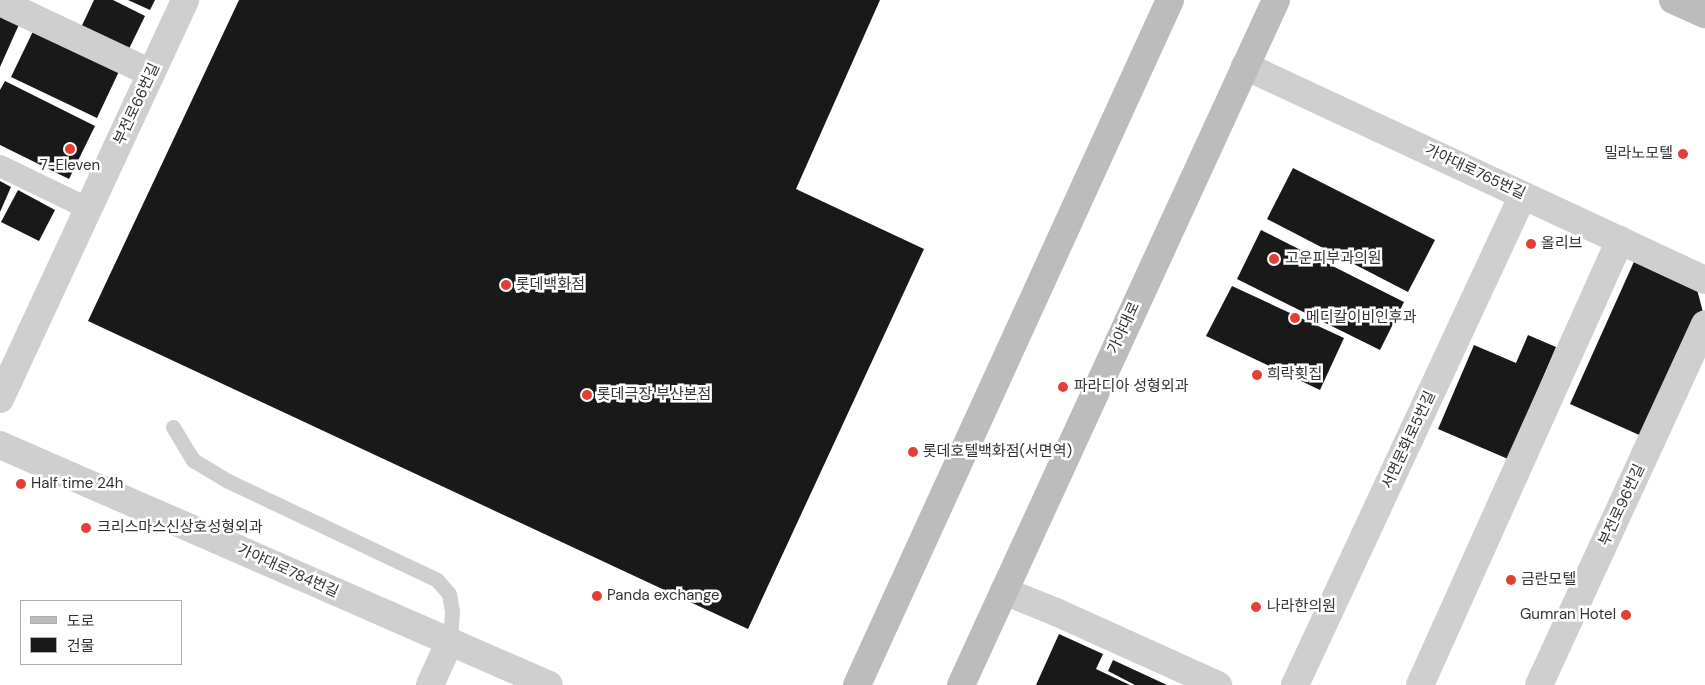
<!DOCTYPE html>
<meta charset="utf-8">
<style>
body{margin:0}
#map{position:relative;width:1705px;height:685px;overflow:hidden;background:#fff;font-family:"DM Sans","Noto Sans KR",sans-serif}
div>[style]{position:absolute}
.building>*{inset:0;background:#191919}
.service>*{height:15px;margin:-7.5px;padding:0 7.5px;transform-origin:7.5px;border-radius:7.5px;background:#cfcfcf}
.pedestrian>*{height:22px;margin:-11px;padding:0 11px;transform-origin:11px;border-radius:11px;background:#cfcfcf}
.minor>*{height:28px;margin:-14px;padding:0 14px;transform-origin:14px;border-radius:14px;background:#cfcfcf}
.secondary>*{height:28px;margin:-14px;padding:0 14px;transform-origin:14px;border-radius:14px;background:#bcbcbc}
.dots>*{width:14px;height:14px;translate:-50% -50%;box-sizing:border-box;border:2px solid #fff;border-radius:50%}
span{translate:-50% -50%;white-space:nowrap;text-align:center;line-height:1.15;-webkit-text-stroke:5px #fff;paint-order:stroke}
.street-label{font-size:15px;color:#323232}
.poi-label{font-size:15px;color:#323232}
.right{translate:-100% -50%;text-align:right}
.left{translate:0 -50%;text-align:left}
.legend{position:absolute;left:20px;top:600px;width:162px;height:65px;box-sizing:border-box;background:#fff;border:1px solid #adadad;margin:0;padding:6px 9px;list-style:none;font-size:15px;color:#323232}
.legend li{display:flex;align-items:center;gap:10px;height:25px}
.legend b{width:25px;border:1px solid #adadad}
</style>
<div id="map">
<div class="building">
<i style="clip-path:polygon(94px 0,113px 0,145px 16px,124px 59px,77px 36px)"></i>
<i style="clip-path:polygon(128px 0,155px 0,150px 10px)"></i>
<i style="clip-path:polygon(239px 0,880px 0,796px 189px,924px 249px,748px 629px,88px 321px)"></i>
<i style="clip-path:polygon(0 10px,21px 20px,0 67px)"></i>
<i style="clip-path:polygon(37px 23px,122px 65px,97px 118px,11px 77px)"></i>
<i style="clip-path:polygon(5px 81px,95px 126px,69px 179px,0 145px,0 90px)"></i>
<i style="clip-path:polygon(1293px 168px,1435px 240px,1408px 292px,1267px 219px)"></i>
<i style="clip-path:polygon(0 181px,11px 187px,0 212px)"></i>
<i style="clip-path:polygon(18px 190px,55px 210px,39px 241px,1px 222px)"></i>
<i style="clip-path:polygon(1261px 230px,1404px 302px,1380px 350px,1237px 279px)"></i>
<i style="clip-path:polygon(1637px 255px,1695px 282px,1703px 312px,1646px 438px,1570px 404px)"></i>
<i style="clip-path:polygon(1232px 286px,1344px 338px,1320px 390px,1206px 336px)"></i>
<i style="clip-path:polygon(1528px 335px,1556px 347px,1508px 459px,1438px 429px,1474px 345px,1516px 363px)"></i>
<i style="clip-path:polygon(1059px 634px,1103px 654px,1096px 669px,1130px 685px,1036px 685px)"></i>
<i style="clip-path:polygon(1113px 660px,1167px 685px,1135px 685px,1108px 671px)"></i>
</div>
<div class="service">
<i style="left:173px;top:427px;width:39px;rotate:59deg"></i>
<i style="left:193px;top:460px;width:41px;rotate:31deg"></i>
<i style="left:228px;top:481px;width:231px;rotate:25.3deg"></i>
<i style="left:437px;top:580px;width:18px;rotate:49deg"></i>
<i style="left:449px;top:594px;width:17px;rotate:80deg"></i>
<i style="left:452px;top:611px;width:30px;rotate:94deg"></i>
</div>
<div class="pedestrian">
<i style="left:0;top:166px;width:99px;rotate:25.8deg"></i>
</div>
<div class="minor">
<i style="left:0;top:2px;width:167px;rotate:25.2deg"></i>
<i style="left:1245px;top:66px;width:507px;rotate:24.95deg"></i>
<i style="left:0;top:399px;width:440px;rotate:-65.1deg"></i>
<i style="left:0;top:445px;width:599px;rotate:23.61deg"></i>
<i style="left:1004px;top:591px;width:56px;rotate:22deg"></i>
<i style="left:1056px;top:612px;width:178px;rotate:24.3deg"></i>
<i style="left:430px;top:685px;width:48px;rotate:-65.6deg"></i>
<i style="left:1295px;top:685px;width:540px;rotate:-65.05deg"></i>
<i style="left:1420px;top:685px;width:488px;rotate:-65.8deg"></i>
<i style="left:1539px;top:685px;width:397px;rotate:-65.3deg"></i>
</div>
<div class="secondary">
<i style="left:1673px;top:0;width:35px;rotate:24deg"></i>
<i style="left:857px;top:685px;width:753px;rotate:-65.44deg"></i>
<i style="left:961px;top:685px;width:754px;rotate:-65.3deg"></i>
</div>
<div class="dots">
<i style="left:70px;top:149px;background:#e53e37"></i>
<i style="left:1683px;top:154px;background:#e53e37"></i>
<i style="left:1531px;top:244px;background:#e53e37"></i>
<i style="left:1274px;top:259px;background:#e53e37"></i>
<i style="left:506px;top:285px;background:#e53e37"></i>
<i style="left:1295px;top:318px;background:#e53e37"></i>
<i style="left:1257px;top:375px;background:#e53e37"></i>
<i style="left:1063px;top:387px;background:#e53e37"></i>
<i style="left:587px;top:395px;background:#e53e37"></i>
<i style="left:913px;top:452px;background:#e53e37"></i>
<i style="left:21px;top:484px;background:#e53e37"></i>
<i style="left:86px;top:528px;background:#e53e37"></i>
<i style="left:1511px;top:580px;background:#e53e37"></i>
<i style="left:597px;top:596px;background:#e53e37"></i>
<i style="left:1256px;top:607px;background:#e53e37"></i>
<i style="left:1626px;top:615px;background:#e53e37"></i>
</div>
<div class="street-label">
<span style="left:137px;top:104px;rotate:-65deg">부전로66번길</span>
<span style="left:1475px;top:172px;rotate:25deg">가야대로765번길</span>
<span style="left:1124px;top:328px;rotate:-65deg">가야대로</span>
<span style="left:1409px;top:440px;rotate:-65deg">서면문화로5번길</span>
<span style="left:1622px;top:505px;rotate:-65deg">부전로96번길</span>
<span style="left:288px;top:571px;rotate:24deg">가야대로784번길</span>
</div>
<div class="poi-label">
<span class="right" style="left:1673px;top:154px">밀라노모텔</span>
<span style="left:70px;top:166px">7-Eleven</span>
<span class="left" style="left:1541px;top:244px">올리브</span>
<span class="left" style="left:1285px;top:259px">고운피부과의원</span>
<span class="left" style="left:516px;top:285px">롯데백화점</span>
<span class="left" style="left:1306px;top:318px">메디칼이비인후과</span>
<span class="left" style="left:1267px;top:375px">희락횟집</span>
<span class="left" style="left:1074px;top:387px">파라디아 성형외과</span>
<span class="left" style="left:597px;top:395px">롯데극장 부산본점</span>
<span class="left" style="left:923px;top:452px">롯데호텔백화점(서면역)</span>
<span class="left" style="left:31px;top:484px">Half time 24h</span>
<span class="left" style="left:97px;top:528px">크리스마스신상호성형외과</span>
<span class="left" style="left:1521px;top:580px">금란모텔</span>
<span class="left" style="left:607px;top:596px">Panda exchange</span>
<span class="left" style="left:1267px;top:607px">나라한의원</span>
<span class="right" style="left:1616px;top:615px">Gumran Hotel</span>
</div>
<ul class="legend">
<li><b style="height:6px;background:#bcbcbc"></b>도로</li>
<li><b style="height:14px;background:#191919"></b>건물</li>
</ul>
</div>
